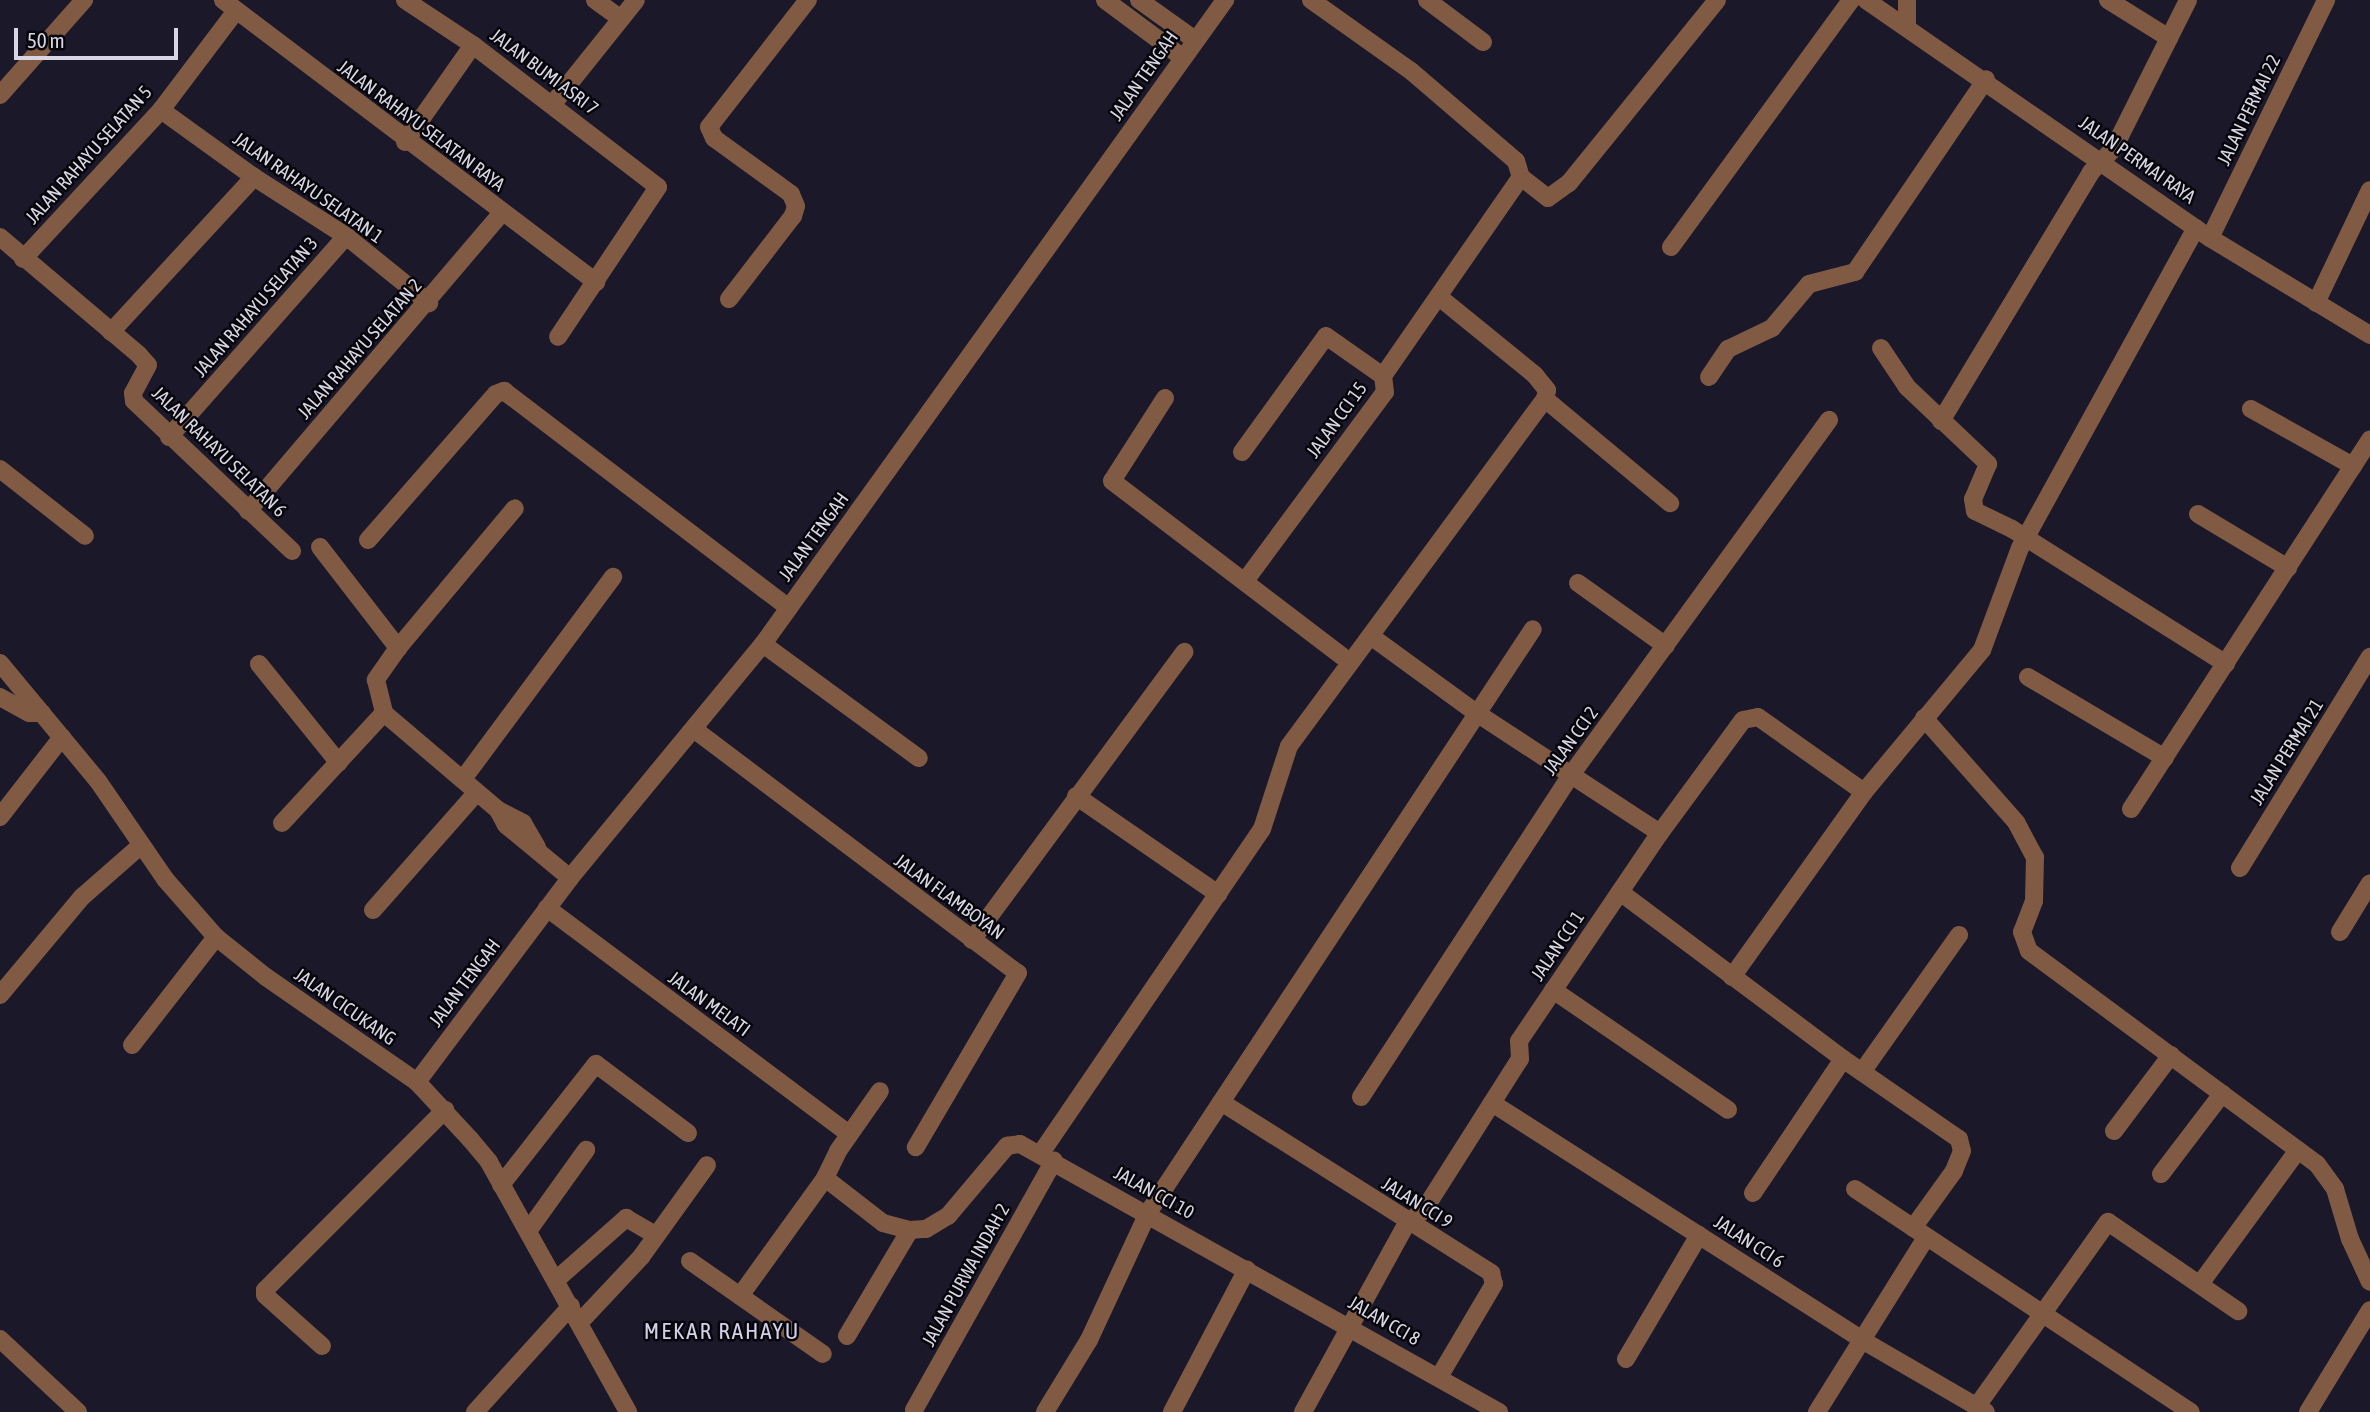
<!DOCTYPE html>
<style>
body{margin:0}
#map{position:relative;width:2370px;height:1412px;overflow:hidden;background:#1a1829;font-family:"Asap Condensed",sans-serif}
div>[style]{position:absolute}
.minor>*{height:18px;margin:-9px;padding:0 9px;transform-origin:9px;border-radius:9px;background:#815a44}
span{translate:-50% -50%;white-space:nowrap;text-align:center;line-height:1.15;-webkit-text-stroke:5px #06050b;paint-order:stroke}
.street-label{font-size:19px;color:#d7d6e2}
.quarter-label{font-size:23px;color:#d2d0e8;letter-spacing:2px}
.scale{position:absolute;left:14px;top:28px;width:164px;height:32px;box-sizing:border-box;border:4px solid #d7d6e2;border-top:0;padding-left:9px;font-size:21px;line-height:24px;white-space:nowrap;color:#d7d6e2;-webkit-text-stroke:5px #06050b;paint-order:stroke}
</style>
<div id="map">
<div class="minor">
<i style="left:223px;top:0;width:468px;rotate:37.1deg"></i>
<i style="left:405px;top:0;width:82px;rotate:33.5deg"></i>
<i style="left:473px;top:45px;width:233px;rotate:37.5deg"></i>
<i style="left:658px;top:187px;width:180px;rotate:123.7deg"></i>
<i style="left:595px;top:0;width:32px;rotate:36deg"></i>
<i style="left:1105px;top:0;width:97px;rotate:36.6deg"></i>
<i style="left:1139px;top:0;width:69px;rotate:35.5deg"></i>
<i style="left:1311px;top:0;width:123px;rotate:35.4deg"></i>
<i style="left:1411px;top:71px;width:138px;rotate:40.6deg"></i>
<i style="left:1516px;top:161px;width:17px;rotate:73deg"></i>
<i style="left:1521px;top:177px;width:34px;rotate:38deg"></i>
<i style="left:1548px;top:198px;width:26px;rotate:-36deg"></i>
<i style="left:1569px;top:183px;width:235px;rotate:-51deg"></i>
<i style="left:1427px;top:0;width:70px;rotate:36.9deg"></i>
<i style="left:1866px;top:0;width:418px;rotate:34.7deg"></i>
<i style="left:2210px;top:238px;width:187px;rotate:31.2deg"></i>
<i style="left:1907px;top:0;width:25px;rotate:90deg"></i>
<i style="left:2108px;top:0;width:72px;rotate:31.9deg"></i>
<i style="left:0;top:95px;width:127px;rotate:-48.5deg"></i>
<i style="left:552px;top:105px;width:134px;rotate:-51.3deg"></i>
<i style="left:161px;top:110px;width:115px;rotate:35.8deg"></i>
<i style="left:254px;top:177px;width:109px;rotate:32.7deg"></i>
<i style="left:346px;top:236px;width:107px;rotate:38.9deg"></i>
<i style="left:405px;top:142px;width:118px;rotate:-55deg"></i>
<i style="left:0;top:237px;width:182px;rotate:40.3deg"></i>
<i style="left:139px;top:355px;width:13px;rotate:48deg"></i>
<i style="left:148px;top:365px;width:32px;rotate:118deg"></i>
<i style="left:133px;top:393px;width:8px;rotate:83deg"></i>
<i style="left:134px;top:401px;width:218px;rotate:43.5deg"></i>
<i style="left:2210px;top:238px;width:265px;rotate:-64deg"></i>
<i style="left:1671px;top:247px;width:306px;rotate:-53.9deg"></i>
<i style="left:23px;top:259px;width:203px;rotate:-47.2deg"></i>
<i style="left:161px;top:110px;width:123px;rotate:-52.9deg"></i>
<i style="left:729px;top:299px;width:105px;rotate:-52.4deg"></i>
<i style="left:793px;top:216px;width:10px;rotate:-73deg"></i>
<i style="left:796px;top:206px;width:13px;rotate:-113deg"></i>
<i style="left:791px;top:194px;width:95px;rotate:-144deg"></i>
<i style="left:714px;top:138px;width:12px;rotate:-114deg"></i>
<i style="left:709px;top:127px;width:161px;rotate:-52.1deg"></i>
<i style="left:2316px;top:303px;width:125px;rotate:-64.5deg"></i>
<i style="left:111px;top:332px;width:211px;rotate:-47.3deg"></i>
<i style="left:1881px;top:348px;width:47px;rotate:56.3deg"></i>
<i style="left:1907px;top:387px;width:112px;rotate:43.5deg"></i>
<i style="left:1988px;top:464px;width:38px;rotate:113deg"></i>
<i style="left:1973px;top:499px;width:12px;rotate:81deg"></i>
<i style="left:1975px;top:511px;width:41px;rotate:25.9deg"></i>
<i style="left:2012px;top:529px;width:253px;rotate:32.2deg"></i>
<i style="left:1709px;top:377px;width:34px;rotate:-56deg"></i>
<i style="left:1728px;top:349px;width:49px;rotate:-25.5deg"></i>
<i style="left:1772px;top:328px;width:57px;rotate:-49.9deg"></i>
<i style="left:1809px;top:284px;width:48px;rotate:-14.6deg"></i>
<i style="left:1855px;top:272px;width:233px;rotate:-55.8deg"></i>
<i style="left:1165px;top:398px;width:98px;rotate:122.6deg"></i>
<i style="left:1112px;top:481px;width:299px;rotate:37.3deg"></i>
<i style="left:1545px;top:399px;width:163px;rotate:39.8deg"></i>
<i style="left:2251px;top:409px;width:117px;rotate:29.2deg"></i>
<i style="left:1941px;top:421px;width:291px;rotate:-58.9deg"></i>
<i style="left:2091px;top:172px;width:33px;rotate:-46deg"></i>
<i style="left:2114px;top:148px;width:165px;rotate:-63.4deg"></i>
<i style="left:169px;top:437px;width:268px;rotate:-48.6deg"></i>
<i style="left:1242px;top:452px;width:143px;rotate:-54.1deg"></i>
<i style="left:1326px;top:336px;width:70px;rotate:35.1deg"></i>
<i style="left:0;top:469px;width:108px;rotate:38.2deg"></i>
<i style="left:248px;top:511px;width:392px;rotate:-49.6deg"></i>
<i style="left:2198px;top:514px;width:105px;rotate:31deg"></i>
<i style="left:368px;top:540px;width:194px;rotate:-48.8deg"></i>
<i style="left:496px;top:394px;width:9px;rotate:-21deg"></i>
<i style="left:504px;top:391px;width:358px;rotate:37.3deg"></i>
<i style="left:320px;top:547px;width:128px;rotate:52.3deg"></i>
<i style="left:398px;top:648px;width:39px;rotate:125deg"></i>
<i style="left:376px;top:680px;width:34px;rotate:76deg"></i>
<i style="left:384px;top:713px;width:150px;rotate:40.4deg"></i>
<i style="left:498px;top:810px;width:28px;rotate:27deg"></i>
<i style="left:523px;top:823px;width:28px;rotate:60deg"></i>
<i style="left:1245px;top:581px;width:235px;rotate:-53.5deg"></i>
<i style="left:1385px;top:392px;width:16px;rotate:-97deg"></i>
<i style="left:1383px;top:376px;width:242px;rotate:-55.3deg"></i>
<i style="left:1578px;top:583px;width:108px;rotate:35.6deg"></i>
<i style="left:1372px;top:637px;width:127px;rotate:36.1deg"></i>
<i style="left:1475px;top:712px;width:221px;rotate:33.2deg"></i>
<i style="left:763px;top:644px;width:193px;rotate:36.2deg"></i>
<i style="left:398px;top:648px;width:182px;rotate:-50.1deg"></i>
<i style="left:0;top:663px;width:153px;rotate:50.3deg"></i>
<i style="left:98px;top:781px;width:119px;rotate:55.6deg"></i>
<i style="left:165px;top:879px;width:77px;rotate:48.7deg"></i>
<i style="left:216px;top:937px;width:64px;rotate:38.7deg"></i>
<i style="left:266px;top:977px;width:184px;rotate:34.8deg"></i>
<i style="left:417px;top:1082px;width:78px;rotate:47.1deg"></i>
<i style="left:470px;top:1139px;width:30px;rotate:50deg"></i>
<i style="left:489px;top:1162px;width:286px;rotate:60.9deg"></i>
<i style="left:259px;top:664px;width:127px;rotate:51.1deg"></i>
<i style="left:2028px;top:677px;width:159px;rotate:30.6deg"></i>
<i style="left:0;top:697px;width:33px;rotate:29deg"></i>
<i style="left:29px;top:713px;width:13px"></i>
<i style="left:1924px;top:718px;width:139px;rotate:48.5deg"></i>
<i style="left:2016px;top:822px;width:40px;rotate:62deg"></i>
<i style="left:2035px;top:857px;width:44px;rotate:91.3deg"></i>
<i style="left:2034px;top:901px;width:33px;rotate:111deg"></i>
<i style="left:2022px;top:932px;width:20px;rotate:70deg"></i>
<i style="left:2029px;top:951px;width:358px;rotate:36.5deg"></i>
<i style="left:2317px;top:1164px;width:31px;rotate:54deg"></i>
<i style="left:2335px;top:1189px;width:52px;rotate:73.3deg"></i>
<i style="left:2350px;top:1239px;width:47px;rotate:65.1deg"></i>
<i style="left:695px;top:730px;width:404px;rotate:37deg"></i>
<i style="left:1018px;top:973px;width:202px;rotate:120.4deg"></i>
<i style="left:463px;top:779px;width:252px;rotate:-53.4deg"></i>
<i style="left:1076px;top:796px;width:173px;rotate:34.6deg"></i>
<i style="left:2131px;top:809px;width:440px;rotate:-57.1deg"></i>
<i style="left:498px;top:810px;width:17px;rotate:62deg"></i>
<i style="left:506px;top:825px;width:83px;rotate:39.6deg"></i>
<i style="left:0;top:817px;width:101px;rotate:-52.2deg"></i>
<i style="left:282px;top:823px;width:150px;rotate:-47.2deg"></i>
<i style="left:2240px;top:868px;width:248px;rotate:-58.4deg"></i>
<i style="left:1620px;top:892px;width:279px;rotate:36.8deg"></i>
<i style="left:1843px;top:1059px;width:141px;rotate:34.6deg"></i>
<i style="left:1959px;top:1139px;width:12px;rotate:76deg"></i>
<i style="left:1962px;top:1151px;width:22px;rotate:112deg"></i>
<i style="left:1954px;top:1171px;width:70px;rotate:125.7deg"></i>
<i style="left:547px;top:908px;width:377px;rotate:36.8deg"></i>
<i style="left:373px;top:910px;width:157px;rotate:-48.6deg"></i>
<i style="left:2340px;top:932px;width:57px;rotate:-58.5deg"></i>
<i style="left:972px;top:940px;width:358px;rotate:-53.6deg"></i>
<i style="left:1732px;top:977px;width:227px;rotate:-54.5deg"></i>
<i style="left:1864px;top:792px;width:185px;rotate:-50.3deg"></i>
<i style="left:1982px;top:650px;width:109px;rotate:-69.6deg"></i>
<i style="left:2020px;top:548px;width:365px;rotate:-61.2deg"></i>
<i style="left:1553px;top:990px;width:212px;rotate:34.4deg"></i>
<i style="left:0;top:995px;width:128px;rotate:-50.1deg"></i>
<i style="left:82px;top:897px;width:77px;rotate:-41.3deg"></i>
<i style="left:132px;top:1045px;width:137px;rotate:-52.1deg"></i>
<i style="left:1862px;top:1072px;width:168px;rotate:-54.7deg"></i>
<i style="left:417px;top:1082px;width:255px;rotate:-53.1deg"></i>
<i style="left:570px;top:878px;width:303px;rotate:-50.5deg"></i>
<i style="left:763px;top:644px;width:793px;rotate:-54.34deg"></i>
<i style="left:1361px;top:1097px;width:384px;rotate:-56.9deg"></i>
<i style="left:1571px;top:775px;width:439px;rotate:-54deg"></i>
<i style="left:1221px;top:1102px;width:320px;rotate:32.3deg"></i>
<i style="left:1491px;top:1273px;width:11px;rotate:75deg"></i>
<i style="left:1494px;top:1284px;width:108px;rotate:120.6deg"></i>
<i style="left:1492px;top:1103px;width:439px;rotate:32.6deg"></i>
<i style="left:1862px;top:1340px;width:143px;rotate:30.1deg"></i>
<i style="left:2114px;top:1131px;width:95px;rotate:-53.1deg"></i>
<i style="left:1041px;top:1153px;width:392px;rotate:-55.7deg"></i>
<i style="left:1262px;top:829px;width:87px;rotate:-72deg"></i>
<i style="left:1289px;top:746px;width:431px;rotate:-53.6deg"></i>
<i style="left:1545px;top:399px;width:9px;rotate:-77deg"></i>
<i style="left:1547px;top:390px;width:19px;rotate:-129deg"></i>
<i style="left:1535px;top:375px;width:124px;rotate:-140.9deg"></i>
<i style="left:2161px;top:1174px;width:101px;rotate:-52.7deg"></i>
<i style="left:825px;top:1178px;width:73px;rotate:37.8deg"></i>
<i style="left:883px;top:1223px;width:28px;rotate:15deg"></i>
<i style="left:910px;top:1230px;width:16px;rotate:-4deg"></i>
<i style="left:926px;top:1229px;width:26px;rotate:-31deg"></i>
<i style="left:948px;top:1216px;width:92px;rotate:-49.9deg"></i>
<i style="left:1007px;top:1146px;width:13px;rotate:-9deg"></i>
<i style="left:1020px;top:1144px;width:549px;rotate:29.23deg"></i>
<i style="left:501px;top:1185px;width:154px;rotate:-51.9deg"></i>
<i style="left:596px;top:1064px;width:115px;rotate:36.9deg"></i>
<i style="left:1855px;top:1189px;width:403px;rotate:33.6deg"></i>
<i style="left:1753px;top:1193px;width:161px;rotate:-56.1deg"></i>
<i style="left:528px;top:1231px;width:100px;rotate:-54.4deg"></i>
<i style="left:690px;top:1261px;width:162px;rotate:35deg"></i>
<i style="left:556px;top:1280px;width:94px;rotate:-41.5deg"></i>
<i style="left:626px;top:1218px;width:34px;rotate:30deg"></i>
<i style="left:2200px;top:1284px;width:166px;rotate:-53.8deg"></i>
<i style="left:740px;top:1296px;width:145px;rotate:-54.2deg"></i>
<i style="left:825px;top:1178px;width:30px;rotate:-64deg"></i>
<i style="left:838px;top:1151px;width:73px;rotate:-55deg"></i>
<i style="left:580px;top:1322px;width:89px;rotate:-46.8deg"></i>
<i style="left:641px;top:1257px;width:113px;rotate:-54.3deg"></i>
<i style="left:847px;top:1336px;width:123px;rotate:-59.3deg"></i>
<i style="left:0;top:1339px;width:107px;rotate:43.1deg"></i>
<i style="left:322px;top:1346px;width:76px;rotate:-138.2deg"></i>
<i style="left:265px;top:1295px;width:5px;rotate:-90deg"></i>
<i style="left:265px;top:1290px;width:255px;rotate:-45deg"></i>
<i style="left:1626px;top:1359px;width:144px;rotate:-59.5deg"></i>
<i style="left:1977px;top:1406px;width:226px;rotate:-54.6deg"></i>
<i style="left:2108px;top:1222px;width:158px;rotate:34.4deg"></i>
<i style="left:914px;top:1410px;width:286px;rotate:-60.7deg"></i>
<i style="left:475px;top:1412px;width:143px;rotate:-47.8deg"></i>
<i style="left:1045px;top:1412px;width:84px;rotate:-58.6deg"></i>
<i style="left:1089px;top:1340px;width:140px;rotate:-65.1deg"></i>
<i style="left:1148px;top:1213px;width:699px;rotate:-56.61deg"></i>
<i style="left:1172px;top:1412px;width:161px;rotate:-62.3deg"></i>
<i style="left:1303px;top:1412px;width:216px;rotate:-61.2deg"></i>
<i style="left:1407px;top:1223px;width:21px;rotate:-37deg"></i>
<i style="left:1424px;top:1210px;width:179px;rotate:-57.6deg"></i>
<i style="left:1520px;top:1059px;width:18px;rotate:-93deg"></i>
<i style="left:1519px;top:1041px;width:251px;rotate:-55.9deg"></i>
<i style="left:1660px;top:833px;width:140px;rotate:-53.7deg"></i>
<i style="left:1743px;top:720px;width:15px;rotate:-11deg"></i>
<i style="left:1758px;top:717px;width:130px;rotate:35.3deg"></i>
<i style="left:1817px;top:1412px;width:204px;rotate:-58deg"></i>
<i style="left:2308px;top:1412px;width:119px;rotate:-58.7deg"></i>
</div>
<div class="street-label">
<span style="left:544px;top:72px;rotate:37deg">JALAN BUMI ASRI 7</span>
<span style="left:1144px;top:76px;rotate:-55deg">JALAN TENGAH</span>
<span style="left:2249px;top:110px;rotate:-64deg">JALAN PERMAI 22</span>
<span style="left:421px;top:126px;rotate:37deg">JALAN RAHAYU SELATAN RAYA</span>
<span style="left:89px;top:155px;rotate:-48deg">JALAN RAHAYU SELATAN 5</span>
<span style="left:2137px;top:160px;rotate:35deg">JALAN PERMAI RAYA</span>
<span style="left:308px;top:188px;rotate:35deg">JALAN RAHAYU SELATAN 1</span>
<span style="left:256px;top:307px;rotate:-49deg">JALAN RAHAYU SELATAN 3</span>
<span style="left:360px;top:349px;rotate:-49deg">JALAN RAHAYU SELATAN 2</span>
<span style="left:1337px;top:420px;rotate:-54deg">JALAN CCI 15</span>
<span style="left:219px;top:452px;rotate:44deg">JALAN RAHAYU SELATAN 6</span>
<span style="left:814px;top:537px;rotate:-54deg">JALAN TENGAH</span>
<span style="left:1571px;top:741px;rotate:-54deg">JALAN CCI 2</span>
<span style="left:2287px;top:752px;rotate:-58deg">JALAN PERMAI 21</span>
<span style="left:949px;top:897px;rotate:36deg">JALAN FLAMBOYAN</span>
<span style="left:1558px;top:946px;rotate:-56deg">JALAN CCI 1</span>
<span style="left:465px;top:983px;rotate:-53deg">JALAN TENGAH</span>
<span style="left:709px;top:1004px;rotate:36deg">JALAN MELATI</span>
<span style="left:345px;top:1007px;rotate:35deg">JALAN CICUKANG</span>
<span style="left:1154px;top:1193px;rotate:29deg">JALAN CCI 10</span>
<span style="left:1417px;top:1203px;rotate:32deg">JALAN CCI 9</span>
<span style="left:1749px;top:1242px;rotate:33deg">JALAN CCI 6</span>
<span style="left:966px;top:1275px;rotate:-61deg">JALAN PURWA INDAH 2</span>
<span style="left:1384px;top:1321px;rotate:30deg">JALAN CCI 8</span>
</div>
<div class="quarter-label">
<span style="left:722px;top:1331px">MEKAR RAHAYU</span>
</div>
<div class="scale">50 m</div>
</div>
